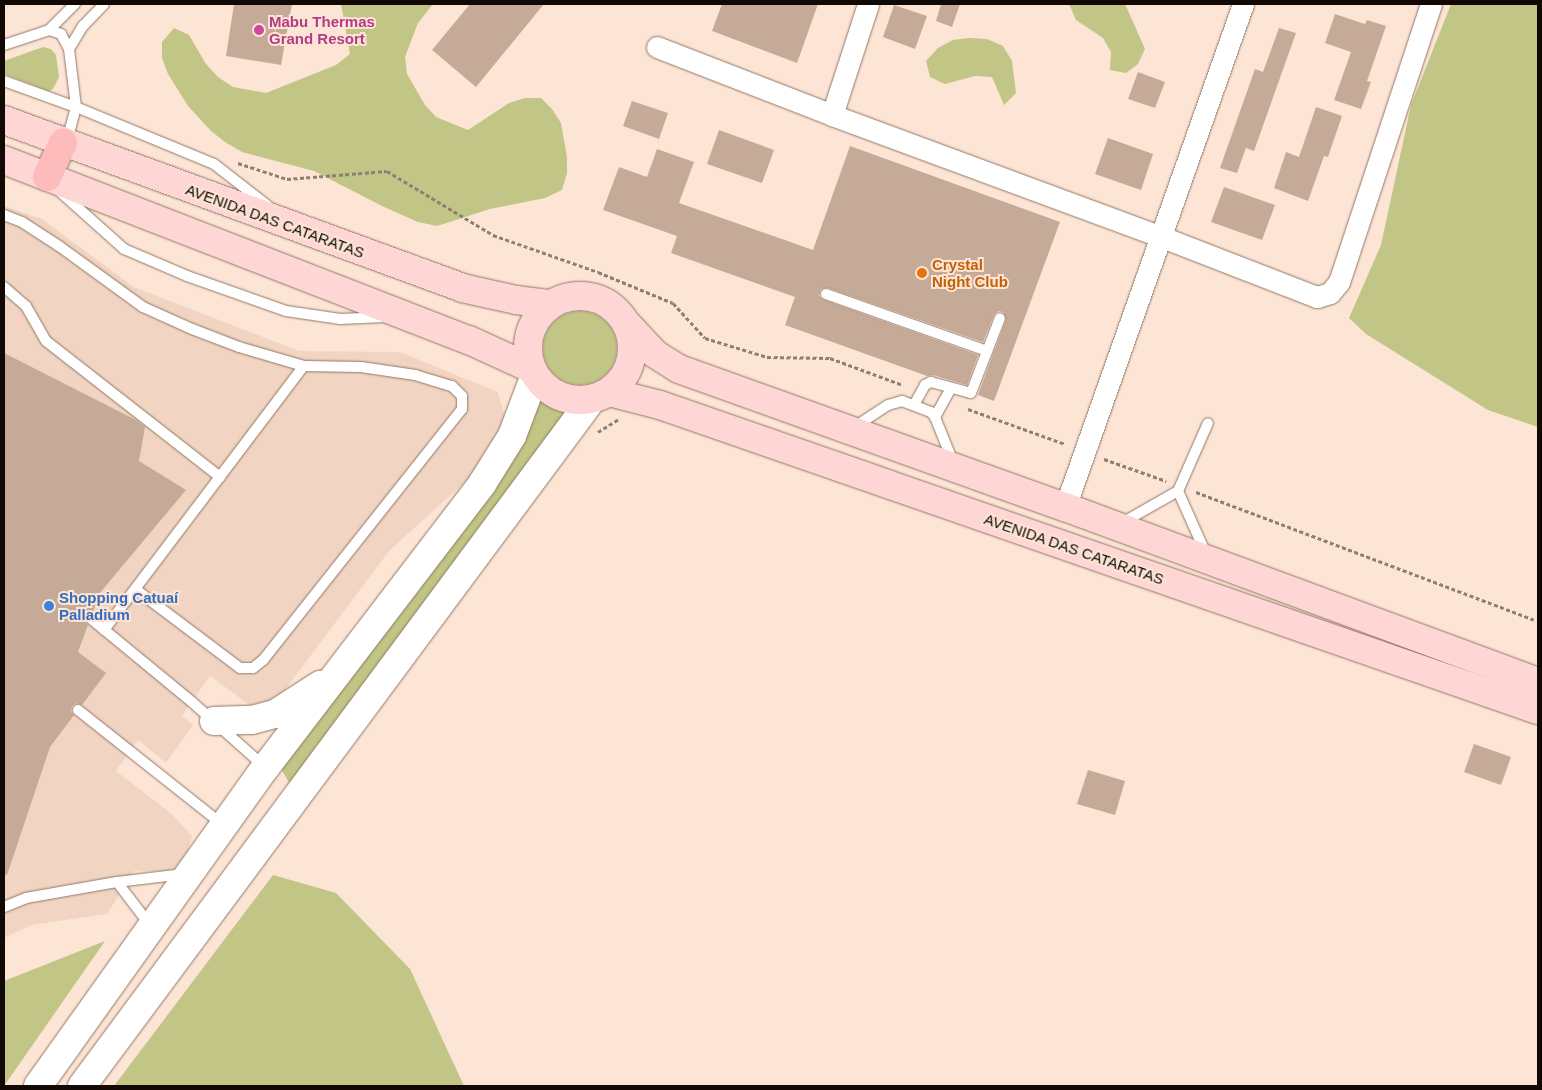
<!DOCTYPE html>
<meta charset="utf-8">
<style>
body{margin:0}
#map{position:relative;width:1542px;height:1090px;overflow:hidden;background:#fde5d5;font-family:Helvetica,sans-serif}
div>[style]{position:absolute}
.built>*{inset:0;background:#f1d5c2}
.green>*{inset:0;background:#c1c585}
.round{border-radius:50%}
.building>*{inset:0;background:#c6aa98}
.path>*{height:3px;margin-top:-1.5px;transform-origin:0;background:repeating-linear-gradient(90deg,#8f7e73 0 4px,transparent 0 6.5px)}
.roads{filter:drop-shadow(0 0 1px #917765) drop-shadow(0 0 1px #917765)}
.lane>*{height:10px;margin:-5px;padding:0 5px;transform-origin:5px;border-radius:5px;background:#fff}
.street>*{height:21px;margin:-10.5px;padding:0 10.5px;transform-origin:10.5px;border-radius:10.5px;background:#fff}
.secondary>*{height:28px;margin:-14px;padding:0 14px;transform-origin:14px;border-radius:14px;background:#fff}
.primary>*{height:28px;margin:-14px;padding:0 14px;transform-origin:14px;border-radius:14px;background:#fed6d6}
.primary>.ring{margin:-14px;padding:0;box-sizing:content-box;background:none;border:28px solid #fed6d6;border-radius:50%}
.highway>*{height:28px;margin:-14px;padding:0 14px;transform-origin:14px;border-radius:14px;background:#fdbbbb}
.dots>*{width:14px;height:14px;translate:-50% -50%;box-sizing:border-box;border:2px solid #fde5d5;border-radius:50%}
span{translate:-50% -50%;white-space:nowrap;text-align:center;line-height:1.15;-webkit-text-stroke:4px #fde5d5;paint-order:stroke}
.hotel-label{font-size:15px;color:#b23c85;font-weight:700}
.left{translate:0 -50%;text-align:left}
.street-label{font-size:15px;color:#120904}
.food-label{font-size:15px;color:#c56008;font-weight:700}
.shop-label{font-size:15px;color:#366cbe;font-weight:700}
.frame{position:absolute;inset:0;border:5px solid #120904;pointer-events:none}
</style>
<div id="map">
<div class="built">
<i style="clip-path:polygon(4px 206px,42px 219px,134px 287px,299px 351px,400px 352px,498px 392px,504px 414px,504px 426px,475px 473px,389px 551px,275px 703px,251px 706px,210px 676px,182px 716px,193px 725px,166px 763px,138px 740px,116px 771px,172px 814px,192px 836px,188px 852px,178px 866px,171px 872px,134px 871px,107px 914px,31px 925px,4px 938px)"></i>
</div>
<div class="green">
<i style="clip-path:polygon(341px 4px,433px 4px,418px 23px,405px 57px,407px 74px,425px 105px,436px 117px,468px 130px,509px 103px,525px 98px,541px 98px,552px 109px,561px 123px,567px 157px,567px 173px,562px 190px,545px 198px,490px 209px,437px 226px,418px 222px,384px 207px,314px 171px,242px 152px,225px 142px,211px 131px,188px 106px,168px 74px,162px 58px,162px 42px,174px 28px,189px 35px,206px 64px,218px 77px,233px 87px,266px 93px,336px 65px,350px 54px)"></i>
<i style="clip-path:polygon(1069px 4px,1125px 4px,1145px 49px,1138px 64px,1126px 73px,1110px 70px,1111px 52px,1103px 38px,1076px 20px)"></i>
<i style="clip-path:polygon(1451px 4px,1538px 4px,1538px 427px,1488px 410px,1366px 334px,1349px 318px,1381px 245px,1411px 105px)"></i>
<i style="clip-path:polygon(969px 38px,987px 39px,1003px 46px,1012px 61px,1016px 93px,1004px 105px,992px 77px,975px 76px,945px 84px,930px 77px,926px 61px,938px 48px,953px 40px)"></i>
<i style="clip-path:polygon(43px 47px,51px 49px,56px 55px,59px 77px,53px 89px,49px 91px,4px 74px,4px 61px)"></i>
<i class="round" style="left:543px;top:311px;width:74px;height:74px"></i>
<i style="clip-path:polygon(533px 397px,555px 407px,575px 409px,290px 784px,281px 769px)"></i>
<i style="clip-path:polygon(273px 875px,336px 893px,410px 969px,464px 1086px,114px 1086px)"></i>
<i style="clip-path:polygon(105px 941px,4px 1086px,4px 981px)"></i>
</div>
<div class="building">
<i style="clip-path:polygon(234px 4px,292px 4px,281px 65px,226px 56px)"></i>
<i style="clip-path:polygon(470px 4px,544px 4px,476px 87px,432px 50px)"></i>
<i style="clip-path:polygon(722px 4px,818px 4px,797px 63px,712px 31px)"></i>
<i style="clip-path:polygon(941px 4px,960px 4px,952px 27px,936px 21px)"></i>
<i style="clip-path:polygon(894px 5px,927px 16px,915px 49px,883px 37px)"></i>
<i style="clip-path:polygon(1335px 14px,1365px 24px,1367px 20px,1386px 26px,1367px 81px,1371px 82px,1361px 109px,1334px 100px,1351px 52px,1325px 43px)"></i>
<i style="clip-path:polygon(1279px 28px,1296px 33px,1254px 151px,1246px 148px,1237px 173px,1220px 168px,1255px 69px,1263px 72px)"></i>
<i style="clip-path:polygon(1138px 72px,1165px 82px,1155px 108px,1128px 99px)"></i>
<i style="clip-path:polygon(632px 101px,668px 113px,659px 139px,623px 126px)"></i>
<i style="clip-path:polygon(1316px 107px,1342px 116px,1328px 157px,1324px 156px,1308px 201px,1274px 188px,1286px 152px,1299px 157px)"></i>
<i style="clip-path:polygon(719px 130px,774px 150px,762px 183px,707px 164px)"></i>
<i style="clip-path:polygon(1108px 138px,1153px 154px,1141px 190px,1095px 174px)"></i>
<i style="clip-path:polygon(850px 146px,1060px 222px,994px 401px,978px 395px,1006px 320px,1003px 312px,998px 311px,994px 315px,983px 342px,828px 288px,821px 289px,819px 296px,824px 300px,978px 355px,967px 385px,933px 375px,927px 376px,785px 325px,795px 297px,671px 253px,677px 236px,603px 210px,619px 167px,647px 177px,657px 149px,694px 162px,679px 203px,813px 250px)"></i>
<i style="clip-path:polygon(1224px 187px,1275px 205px,1262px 240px,1211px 222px)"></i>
<i style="clip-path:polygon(4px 353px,136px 420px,145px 427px,139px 461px,186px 490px,99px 594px,93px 612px,84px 614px,83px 620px,88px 625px,78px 652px,106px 673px,82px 705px,76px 703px,72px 706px,71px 712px,74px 715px,50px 747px,7px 875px,4px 874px)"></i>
<i style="clip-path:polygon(1474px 744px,1511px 757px,1501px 785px,1464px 772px)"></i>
<i style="clip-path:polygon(1088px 770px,1125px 781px,1115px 815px,1077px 804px)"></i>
</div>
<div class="path">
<i style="left:238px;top:163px;width:52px;rotate:18.1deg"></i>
<i style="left:287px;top:179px;width:100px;rotate:-4.6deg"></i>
<i style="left:387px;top:171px;width:124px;rotate:31.1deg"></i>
<i style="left:493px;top:235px;width:111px;rotate:19.4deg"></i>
<i style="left:598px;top:272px;width:81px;rotate:22.5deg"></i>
<i style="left:673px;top:303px;width:47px;rotate:47.6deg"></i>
<i style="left:705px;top:338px;width:65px;rotate:17deg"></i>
<i style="left:767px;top:357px;width:63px;rotate:0.9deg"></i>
<i style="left:830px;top:358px;width:78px;rotate:20.3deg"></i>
<i style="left:968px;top:409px;width:103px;rotate:19.8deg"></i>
<i style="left:598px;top:432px;width:26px;rotate:-32deg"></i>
<i style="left:1104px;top:459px;width:66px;rotate:19.5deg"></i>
<i style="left:1196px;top:492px;width:361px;rotate:20.7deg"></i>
</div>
<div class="roads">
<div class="lane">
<i style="left:49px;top:30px;width:37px;rotate:-45deg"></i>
<i style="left:4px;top:45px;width:47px;rotate:-18.4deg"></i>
<i style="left:49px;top:30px;width:13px;rotate:18deg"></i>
<i style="left:61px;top:34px;width:17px;rotate:62deg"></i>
<i style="left:69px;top:49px;width:58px;rotate:83.1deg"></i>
<i style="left:76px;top:107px;width:28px;rotate:105deg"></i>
<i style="left:69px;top:134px;width:8px;rotate:130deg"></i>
<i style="left:69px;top:49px;width:27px;rotate:-59deg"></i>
<i style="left:83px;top:26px;width:30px;rotate:-46deg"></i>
<i style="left:4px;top:81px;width:77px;rotate:19.9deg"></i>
<i style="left:76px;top:107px;width:149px;rotate:22.4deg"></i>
<i style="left:214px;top:164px;width:68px;rotate:37.9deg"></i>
<i style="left:57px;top:189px;width:90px;rotate:41.8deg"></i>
<i style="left:124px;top:249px;width:69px;rotate:23.2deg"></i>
<i style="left:187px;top:276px;width:105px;rotate:19.5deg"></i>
<i style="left:286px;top:311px;width:55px;rotate:8.4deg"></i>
<i style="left:340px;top:319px;width:45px;rotate:-2.5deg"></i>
<i style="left:4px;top:215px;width:19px;rotate:21deg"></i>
<i style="left:22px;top:222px;width:44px;rotate:33deg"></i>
<i style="left:59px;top:246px;width:104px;rotate:36deg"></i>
<i style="left:143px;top:307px;width:54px;rotate:24.2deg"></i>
<i style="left:192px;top:329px;width:50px;rotate:21deg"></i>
<i style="left:239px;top:347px;width:68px;rotate:16.3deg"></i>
<i style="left:304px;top:366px;width:57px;rotate:1deg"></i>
<i style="left:361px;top:367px;width:55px;rotate:8.4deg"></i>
<i style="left:415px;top:375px;width:39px;rotate:17deg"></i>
<i style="left:452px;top:386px;width:14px;rotate:45deg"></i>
<i style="left:462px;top:396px;width:13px;rotate:90deg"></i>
<i style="left:462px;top:409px;width:320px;rotate:128.4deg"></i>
<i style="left:263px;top:660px;width:13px;rotate:141deg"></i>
<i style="left:253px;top:668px;width:13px;rotate:180deg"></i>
<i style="left:240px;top:668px;width:131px;rotate:-143deg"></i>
<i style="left:4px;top:287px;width:29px;rotate:41deg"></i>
<i style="left:26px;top:306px;width:40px;rotate:60.3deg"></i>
<i style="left:46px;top:341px;width:221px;rotate:38deg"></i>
<i style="left:826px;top:294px;width:171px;rotate:19.5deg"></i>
<i style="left:914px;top:405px;width:23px;rotate:-61deg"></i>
<i style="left:925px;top:385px;width:7px;rotate:-27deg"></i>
<i style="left:931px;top:382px;width:41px;rotate:15.4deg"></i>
<i style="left:971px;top:393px;width:80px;rotate:-68.9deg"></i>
<i style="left:935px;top:417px;width:33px;rotate:-61deg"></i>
<i style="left:853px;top:428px;width:42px;rotate:-33.3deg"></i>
<i style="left:888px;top:405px;width:15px;rotate:-16deg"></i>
<i style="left:902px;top:401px;width:31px;rotate:21deg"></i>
<i style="left:931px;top:412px;width:6px;rotate:51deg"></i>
<i style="left:935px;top:417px;width:48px;rotate:68.2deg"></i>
<i style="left:1178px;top:491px;width:69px;rotate:66deg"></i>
<i style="left:1120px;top:524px;width:67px;rotate:-29.6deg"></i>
<i style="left:1178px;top:491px;width:74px;rotate:-66.2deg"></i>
<i style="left:90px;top:618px;width:132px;rotate:39.5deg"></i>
<i style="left:192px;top:702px;width:98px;rotate:41.7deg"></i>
<i style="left:104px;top:630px;width:331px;rotate:-52.9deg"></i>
<i style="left:78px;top:710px;width:185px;rotate:38.4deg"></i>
<i style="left:117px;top:882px;width:54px;rotate:52.5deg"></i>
<i style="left:4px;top:907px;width:24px;rotate:-22deg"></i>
<i style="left:26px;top:898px;width:92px;rotate:-10deg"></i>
<i style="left:117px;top:882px;width:67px;rotate:-6.8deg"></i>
</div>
<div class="street">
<i style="left:657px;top:47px;width:188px;rotate:21.2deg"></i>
<i style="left:832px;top:115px;width:352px;rotate:20.3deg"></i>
<i style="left:1162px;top:237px;width:166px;rotate:21.2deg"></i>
<i style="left:1317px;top:297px;width:14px;rotate:-17deg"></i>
<i style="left:1330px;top:293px;width:14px;rotate:-51deg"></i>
<i style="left:1339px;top:282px;width:293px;rotate:-71.7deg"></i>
<i style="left:832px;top:115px;width:117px;rotate:-72deg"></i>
<i style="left:1065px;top:507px;width:534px;rotate:-70.51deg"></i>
</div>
<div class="secondary">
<i style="left:214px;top:721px;width:38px;rotate:-2deg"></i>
<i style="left:252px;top:720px;width:24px;rotate:-15deg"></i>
<i style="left:275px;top:714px;width:54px;rotate:-32.8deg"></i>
<i style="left:38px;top:1086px;width:391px;rotate:-54.5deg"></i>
<i style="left:265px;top:768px;width:357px;rotate:-52.6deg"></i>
<i style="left:482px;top:484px;width:57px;rotate:-58deg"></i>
<i style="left:512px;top:436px;width:65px;rotate:-69.3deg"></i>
<i style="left:82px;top:1086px;width:856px;rotate:-53.41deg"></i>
</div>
<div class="primary">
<i style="left:4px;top:120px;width:488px;rotate:20.1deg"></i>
<i style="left:462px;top:288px;width:55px;rotate:12.5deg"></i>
<i style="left:516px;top:300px;width:34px;rotate:7deg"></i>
<i style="left:4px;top:160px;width:499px;rotate:21.2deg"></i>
<i style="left:469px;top:340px;width:69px;rotate:24.7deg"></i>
<i class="ring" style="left:528px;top:296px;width:76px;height:76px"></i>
<i style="left:629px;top:326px;width:38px;rotate:47deg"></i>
<i style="left:655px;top:354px;width:28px;rotate:32deg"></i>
<i style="left:679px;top:369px;width:410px;rotate:19.7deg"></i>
<i style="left:1065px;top:507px;width:504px;rotate:20.3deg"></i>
<i style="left:609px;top:392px;width:53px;rotate:14.3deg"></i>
<i style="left:660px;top:405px;width:929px;rotate:19.16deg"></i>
</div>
<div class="highway">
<i style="left:47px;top:177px;width:38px;rotate:-65deg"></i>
</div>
</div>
<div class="dots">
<i style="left:259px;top:30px;background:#d1479c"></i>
<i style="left:922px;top:273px;background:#e8710a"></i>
<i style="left:49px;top:606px;background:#3f7fe0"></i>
</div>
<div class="hotel-label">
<span class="left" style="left:269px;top:30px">Mabu Thermas<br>Grand Resort</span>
</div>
<div class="street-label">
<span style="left:275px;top:221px;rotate:20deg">AVENIDA DAS CATARATAS</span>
<span style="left:1074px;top:549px;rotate:19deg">AVENIDA DAS CATARATAS</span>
</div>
<div class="food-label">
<span class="left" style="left:932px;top:273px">Crystal<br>Night Club</span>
</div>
<div class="shop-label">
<span class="left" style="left:59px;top:606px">Shopping Catuaí<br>Palladium</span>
</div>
<div class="frame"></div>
</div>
